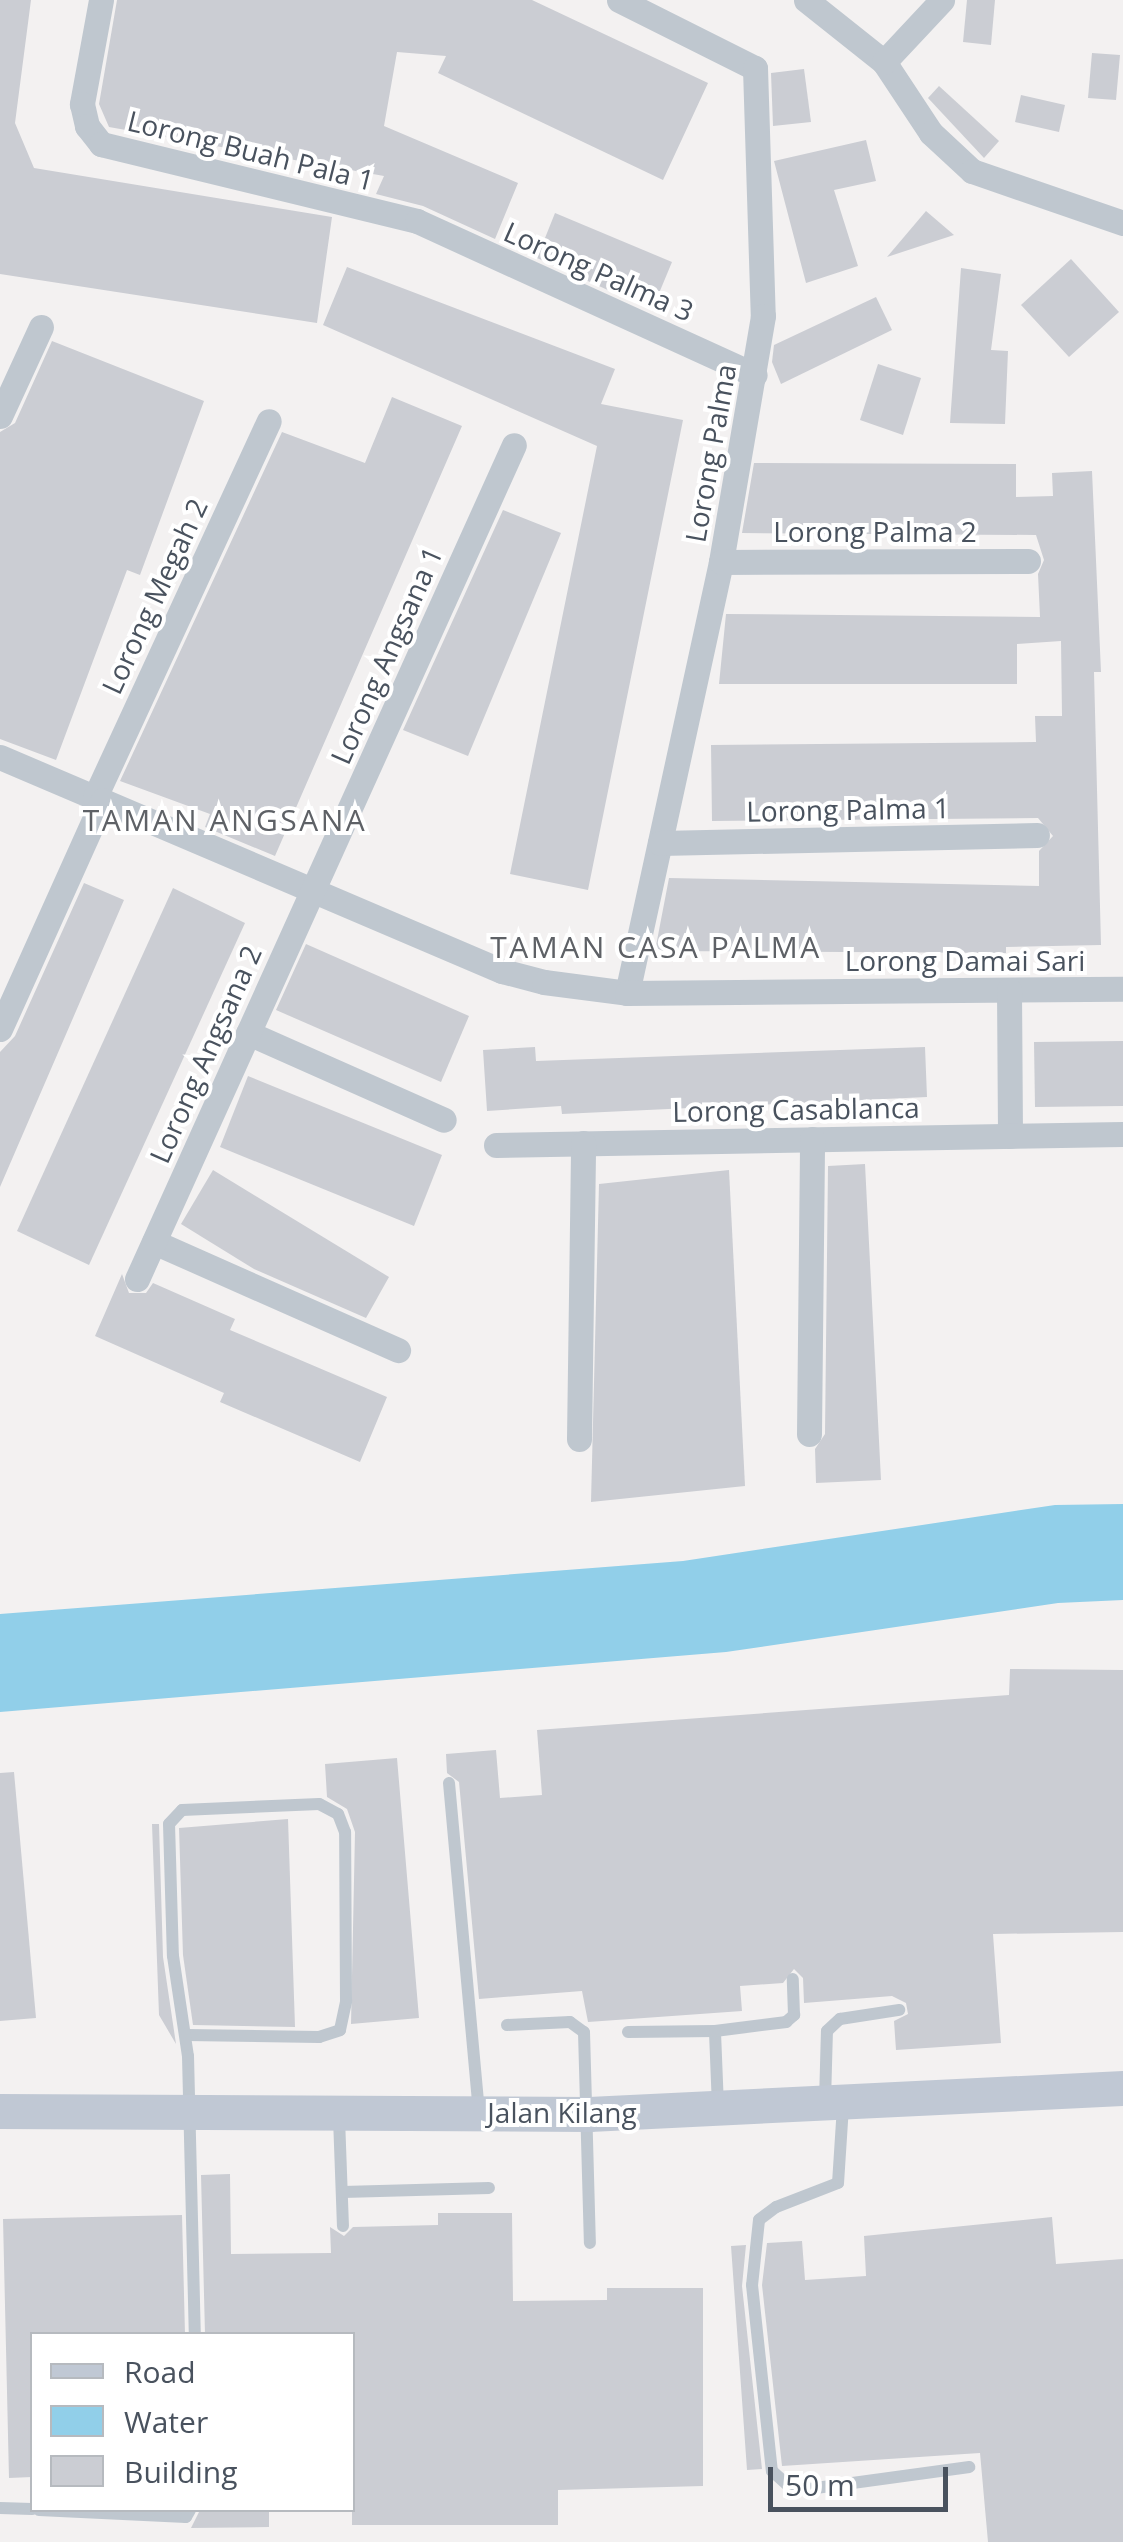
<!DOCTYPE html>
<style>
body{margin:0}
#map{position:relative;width:1123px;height:2542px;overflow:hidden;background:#f3f1f1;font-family:"Open Sans",sans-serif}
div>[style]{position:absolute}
.water>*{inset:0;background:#91cfe9}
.building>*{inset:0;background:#cbcdd3}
.lane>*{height:12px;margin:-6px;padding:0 6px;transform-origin:6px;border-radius:6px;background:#bfc7cf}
.street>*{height:25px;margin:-12.5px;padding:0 12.5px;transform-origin:12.5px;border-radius:12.5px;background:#bfc7cf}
.secondary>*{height:35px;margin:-17.5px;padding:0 17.5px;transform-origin:17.5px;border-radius:17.5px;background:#c0c8d4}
span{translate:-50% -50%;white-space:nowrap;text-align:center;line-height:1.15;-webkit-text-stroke:8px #fff;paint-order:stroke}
.street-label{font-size:28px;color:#49525e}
.neighbourhood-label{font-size:30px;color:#5e6166;letter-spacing:2.5px}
.legend{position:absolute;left:30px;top:2332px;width:325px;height:180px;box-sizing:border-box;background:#fff;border:2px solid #b6babf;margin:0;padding:12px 18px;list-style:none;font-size:30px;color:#49525e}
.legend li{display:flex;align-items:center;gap:20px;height:50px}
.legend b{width:50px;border:2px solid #b6babf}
.scale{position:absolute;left:768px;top:2467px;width:180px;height:45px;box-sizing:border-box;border:5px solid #49525e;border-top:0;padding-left:12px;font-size:30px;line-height:35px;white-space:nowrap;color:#49525e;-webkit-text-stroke:8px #fff;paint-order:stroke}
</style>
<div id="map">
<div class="water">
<i style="clip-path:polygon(1123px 1504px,1123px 1600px,1058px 1603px,726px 1652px,0 1712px,0 1614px,683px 1561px,1055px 1505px)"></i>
</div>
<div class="building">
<i style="clip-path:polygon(0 0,31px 0,15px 123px,34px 168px,332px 217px,317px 323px,0 274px)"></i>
<i style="clip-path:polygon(117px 0,532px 0,708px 83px,663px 180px,438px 73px,446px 56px,397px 52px,384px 126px,518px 183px,495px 239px,423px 206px,376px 194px,384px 176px,109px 127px,99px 104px)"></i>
<i style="clip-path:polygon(967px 0,995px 0,991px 45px,963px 42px)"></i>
<i style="clip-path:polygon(1092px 53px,1120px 55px,1116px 100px,1088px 98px)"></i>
<i style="clip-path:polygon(804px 69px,811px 122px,773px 126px,771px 73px)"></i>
<i style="clip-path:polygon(939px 86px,999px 141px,984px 158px,928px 98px)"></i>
<i style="clip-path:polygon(1021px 95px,1065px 105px,1059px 132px,1015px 122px)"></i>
<i style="clip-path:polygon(866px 140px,876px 181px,834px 190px,858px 266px,806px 283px,774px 161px)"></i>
<i style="clip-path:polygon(926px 211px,954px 235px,887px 257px)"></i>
<i style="clip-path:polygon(555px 213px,672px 262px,652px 310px,537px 258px)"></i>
<i style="clip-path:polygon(1071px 259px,1119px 312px,1069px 357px,1021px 305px)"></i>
<i style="clip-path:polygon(347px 267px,615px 369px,601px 404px,683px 420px,588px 890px,510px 874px,597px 446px,323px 325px)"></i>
<i style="clip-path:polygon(961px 268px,1001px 274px,991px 350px,1008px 351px,1005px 424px,950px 423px)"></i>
<i style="clip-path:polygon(876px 297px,892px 330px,781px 384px,772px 362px,774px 345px)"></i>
<i style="clip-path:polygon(52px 341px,204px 401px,140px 575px,127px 570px,56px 760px,0 739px,0 432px,15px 423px)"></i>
<i style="clip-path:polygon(878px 364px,921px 378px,903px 435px,860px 420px)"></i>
<i style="clip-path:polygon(392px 397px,462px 426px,275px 856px,205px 827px,210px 814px,120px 781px,282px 432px,365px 463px)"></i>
<i style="clip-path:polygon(754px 463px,1016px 464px,1016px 497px,1053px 496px,1052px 473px,1092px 471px,1101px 672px,1094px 672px,1101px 945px,1006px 947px,1006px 953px,655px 951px,669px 878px,1039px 886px,1039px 851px,1053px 836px,1038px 818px,712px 821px,711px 745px,1036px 742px,1035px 716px,1062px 716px,1061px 641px,1017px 644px,1017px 684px,719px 684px,726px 614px,1040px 617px,1038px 574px,1044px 560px,1036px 535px,742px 533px)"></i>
<i style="clip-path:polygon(503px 510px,561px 533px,468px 756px,403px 730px)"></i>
<i style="clip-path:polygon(84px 883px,124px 900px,0 1187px,0 1052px,15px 1036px)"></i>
<i style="clip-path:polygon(173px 888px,245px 923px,89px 1265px,17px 1231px)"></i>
<i style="clip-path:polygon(306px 944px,469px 1016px,441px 1082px,276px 1010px)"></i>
<i style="clip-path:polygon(1123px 1041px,1123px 1106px,1035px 1107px,1034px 1042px)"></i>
<i style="clip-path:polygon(535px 1047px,536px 1061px,925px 1047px,927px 1097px,562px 1114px,561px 1106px,487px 1111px,483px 1050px)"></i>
<i style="clip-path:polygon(248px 1076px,442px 1155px,414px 1226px,220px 1147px)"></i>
<i style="clip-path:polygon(865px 1164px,881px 1480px,816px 1483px,815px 1449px,825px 1434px,828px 1166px)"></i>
<i style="clip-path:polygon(213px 1170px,389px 1277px,366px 1318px,254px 1269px,181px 1224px)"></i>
<i style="clip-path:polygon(729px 1170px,745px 1486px,591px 1502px,599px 1184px)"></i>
<i style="clip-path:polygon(122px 1274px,129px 1293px,146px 1293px,153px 1283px,235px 1319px,230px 1330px,387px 1397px,360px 1462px,220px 1402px,224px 1393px,95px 1336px)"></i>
<i style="clip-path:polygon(1010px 1669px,1123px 1670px,1123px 1932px,993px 1934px,1001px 2043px,896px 2050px,894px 2021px,908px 2014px,906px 2003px,892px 1996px,804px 2003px,803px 1978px,794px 1969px,783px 1983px,740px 1986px,742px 2011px,588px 2022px,582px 1991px,479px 1999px,459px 1782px,447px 1773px,446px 1754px,496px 1750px,500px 1798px,542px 1795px,537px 1730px,1009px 1695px)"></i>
<i style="clip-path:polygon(397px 1758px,419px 2018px,351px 2024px,355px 1832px,347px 1809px,327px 1797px,325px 1764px)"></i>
<i style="clip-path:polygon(14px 1772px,36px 2018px,0 2021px,0 1773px)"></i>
<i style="clip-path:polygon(288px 1819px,295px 2027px,193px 2025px,183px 1955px,179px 1828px)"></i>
<i style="clip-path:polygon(152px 1824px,159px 1824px,163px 1957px,176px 2044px,159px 2015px)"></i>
<i style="clip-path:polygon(230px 2174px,231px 2254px,331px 2253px,330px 2227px,344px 2236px,353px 2227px,438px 2225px,438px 2213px,512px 2213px,513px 2301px,607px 2300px,607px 2288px,703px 2288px,703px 2486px,558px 2490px,558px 2525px,352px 2525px,352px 2334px,205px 2334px,201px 2175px)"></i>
<i style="clip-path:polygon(182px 2215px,185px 2334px,32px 2334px,32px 2477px,9px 2478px,3px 2219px)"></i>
<i style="clip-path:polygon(1052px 2217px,1056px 2264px,1123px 2259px,1123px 2542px,988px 2542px,980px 2453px,782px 2466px,762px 2285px,767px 2243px,802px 2241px,805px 2280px,866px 2276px,864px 2236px)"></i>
<i style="clip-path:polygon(746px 2245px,742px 2286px,762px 2469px,747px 2470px,731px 2246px)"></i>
<i style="clip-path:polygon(200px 2510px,269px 2510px,269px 2527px,191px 2528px)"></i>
</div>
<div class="lane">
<i style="left:449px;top:1783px;width:328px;rotate:84.8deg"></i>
<i style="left:507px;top:2025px;width:63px;rotate:-2.7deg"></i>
<i style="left:570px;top:2022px;width:17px;rotate:36deg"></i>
<i style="left:584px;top:2032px;width:211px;rotate:88.4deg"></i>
<i style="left:628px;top:2032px;width:87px;rotate:-0.7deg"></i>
<i style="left:186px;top:2035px;width:133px;rotate:0.9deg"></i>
<i style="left:319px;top:2037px;width:22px;rotate:-18deg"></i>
<i style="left:340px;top:2030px;width:30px;rotate:-78deg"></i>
<i style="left:346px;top:2001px;width:169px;rotate:-90.3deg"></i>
<i style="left:345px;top:1832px;width:19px;rotate:-111deg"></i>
<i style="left:338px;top:1814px;width:21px;rotate:-152deg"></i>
<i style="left:319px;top:1804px;width:137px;rotate:177.5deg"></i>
<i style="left:182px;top:1810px;width:19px;rotate:133deg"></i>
<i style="left:169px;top:1824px;width:132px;rotate:88.3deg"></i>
<i style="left:173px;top:1956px;width:101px;rotate:81.5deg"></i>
<i style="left:188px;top:2056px;width:278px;rotate:88.6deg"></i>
<i style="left:825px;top:2101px;width:70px;rotate:-88.4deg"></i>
<i style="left:827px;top:2031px;width:18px;rotate:-43deg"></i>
<i style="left:840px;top:2019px;width:60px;rotate:-8.7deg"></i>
<i style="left:843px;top:2106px;width:77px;rotate:93.7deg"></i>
<i style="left:838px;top:2183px;width:66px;rotate:158.8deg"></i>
<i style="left:776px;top:2207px;width:21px;rotate:143deg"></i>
<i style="left:759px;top:2220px;width:65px;rotate:96.1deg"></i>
<i style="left:752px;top:2285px;width:187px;rotate:83.9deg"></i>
<i style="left:772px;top:2471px;width:30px;rotate:42deg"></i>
<i style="left:794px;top:2491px;width:177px;rotate:-7.8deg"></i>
<i style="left:718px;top:2107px;width:76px;rotate:-92.3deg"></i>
<i style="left:715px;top:2031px;width:72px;rotate:-7.2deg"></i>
<i style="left:786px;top:2022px;width:11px;rotate:-41deg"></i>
<i style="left:794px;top:2015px;width:36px;rotate:-92deg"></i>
<i style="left:339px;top:2118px;width:108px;rotate:87.9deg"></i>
<i style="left:343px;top:2192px;width:146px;rotate:-1.6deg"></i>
<i style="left:0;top:2508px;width:32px;rotate:2deg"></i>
<i style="left:39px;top:2510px;width:147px;rotate:2.7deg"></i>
<i style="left:186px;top:2517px;width:8px;rotate:-60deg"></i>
</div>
<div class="street">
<i style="left:101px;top:0;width:106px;rotate:100.4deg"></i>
<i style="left:82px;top:104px;width:23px;rotate:77deg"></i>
<i style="left:87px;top:126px;width:23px;rotate:52deg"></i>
<i style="left:101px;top:144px;width:325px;rotate:13.7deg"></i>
<i style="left:417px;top:221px;width:371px;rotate:24.5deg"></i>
<i style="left:619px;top:0;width:152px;rotate:26.6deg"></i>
<i style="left:755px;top:68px;width:248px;rotate:88.2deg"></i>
<i style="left:763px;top:316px;width:250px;rotate:99.7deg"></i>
<i style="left:721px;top:562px;width:441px;rotate:102.3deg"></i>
<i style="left:806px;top:0;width:100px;rotate:38.5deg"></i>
<i style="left:884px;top:62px;width:85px;rotate:56.5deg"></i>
<i style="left:931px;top:133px;width:56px;rotate:42.8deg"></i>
<i style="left:972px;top:171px;width:160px;rotate:19deg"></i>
<i style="left:884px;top:62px;width:85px;rotate:-46.9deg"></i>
<i style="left:0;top:416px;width:98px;rotate:-65.3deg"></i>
<i style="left:721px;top:562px;width:307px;rotate:-0.2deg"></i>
<i style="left:0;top:757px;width:546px;rotate:23.09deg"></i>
<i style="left:502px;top:971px;width:43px;rotate:14.7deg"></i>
<i style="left:544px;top:982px;width:84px;rotate:7.5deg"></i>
<i style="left:627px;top:993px;width:496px;rotate:-0.5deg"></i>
<i style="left:95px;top:797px;width:414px;rotate:-65.2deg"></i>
<i style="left:660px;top:843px;width:377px;rotate:-1.2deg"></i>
<i style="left:1009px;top:990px;width:146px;rotate:89.6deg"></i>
<i style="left:0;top:1029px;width:251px;rotate:-65.8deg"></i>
<i style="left:248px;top:1033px;width:214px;rotate:23.9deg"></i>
<i style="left:496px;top:1145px;width:627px;rotate:-1.01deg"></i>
<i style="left:154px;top:1242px;width:267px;rotate:23.9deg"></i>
<i style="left:137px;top:1279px;width:915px;rotate:-65.68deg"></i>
<i style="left:809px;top:1434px;width:295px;rotate:-89.4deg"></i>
<i style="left:579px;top:1439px;width:296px;rotate:-89.2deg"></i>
</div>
<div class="secondary">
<i style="left:0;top:2111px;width:589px;rotate:0.29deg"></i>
<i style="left:589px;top:2114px;width:535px;rotate:-2.79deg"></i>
</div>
<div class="street-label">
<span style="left:251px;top:150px;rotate:14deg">Lorong Buah Pala 1</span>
<span style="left:599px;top:271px;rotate:24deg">Lorong Palma 3</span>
<span style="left:710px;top:453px;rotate:-80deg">Lorong Palma</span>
<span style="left:875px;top:531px">Lorong Palma 2</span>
<span style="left:154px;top:596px;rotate:-65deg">Lorong Megah 2</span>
<span style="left:386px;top:655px;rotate:-66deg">Lorong Angsana 1</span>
<span style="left:848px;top:809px;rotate:-1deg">Lorong Palma 1</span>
<span style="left:965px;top:960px">Lorong Damai Sari</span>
<span style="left:205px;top:1054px;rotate:-66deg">Lorong Angsana 2</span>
<span style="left:796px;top:1109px;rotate:-1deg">Lorong Casablanca</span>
<span style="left:562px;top:2112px">Jalan Kilang</span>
</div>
<div class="neighbourhood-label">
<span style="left:225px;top:820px">TAMAN ANGSANA</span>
<span style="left:656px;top:947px">TAMAN CASA PALMA</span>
</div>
<ul class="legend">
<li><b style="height:12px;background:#c0c8d4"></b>Road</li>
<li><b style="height:28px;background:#91cfe9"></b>Water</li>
<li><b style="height:28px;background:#cbcdd3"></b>Building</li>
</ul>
<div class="scale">50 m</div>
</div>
